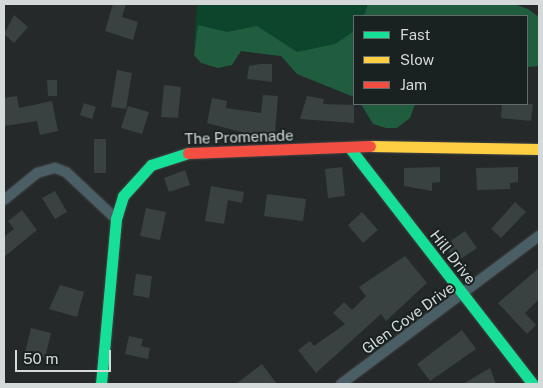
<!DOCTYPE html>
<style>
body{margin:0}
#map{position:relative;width:543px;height:388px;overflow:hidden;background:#252929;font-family:"Public Sans",sans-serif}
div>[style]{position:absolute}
.green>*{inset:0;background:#0d452c}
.forest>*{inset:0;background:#205d3f}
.building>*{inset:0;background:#394241}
.roads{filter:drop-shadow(0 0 1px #424444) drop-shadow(0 0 1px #424444)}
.street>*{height:10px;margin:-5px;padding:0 5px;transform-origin:5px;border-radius:5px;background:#4a5f65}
.fast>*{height:11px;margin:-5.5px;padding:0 5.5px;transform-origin:5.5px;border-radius:5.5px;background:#16e098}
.slow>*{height:11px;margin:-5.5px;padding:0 5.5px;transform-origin:5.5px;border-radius:5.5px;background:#ffcf43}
.jam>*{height:11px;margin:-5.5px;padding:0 5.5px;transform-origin:5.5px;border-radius:5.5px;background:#f24e42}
span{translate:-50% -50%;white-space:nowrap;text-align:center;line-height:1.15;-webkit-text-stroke:4px #192121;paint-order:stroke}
.street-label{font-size:15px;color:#d4d9d9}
.frame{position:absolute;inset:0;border:5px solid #d4d9d9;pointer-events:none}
.legend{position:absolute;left:353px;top:15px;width:175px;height:90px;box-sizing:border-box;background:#192121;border:1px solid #646b6b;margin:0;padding:6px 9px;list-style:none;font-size:15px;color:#d4d9d9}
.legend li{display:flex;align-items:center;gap:10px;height:25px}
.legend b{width:25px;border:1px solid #646b6b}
.scale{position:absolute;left:15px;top:350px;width:96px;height:22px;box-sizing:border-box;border:2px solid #d4d9d9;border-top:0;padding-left:6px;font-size:15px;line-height:18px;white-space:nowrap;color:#d4d9d9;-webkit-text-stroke:4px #192121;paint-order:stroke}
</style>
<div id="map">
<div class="green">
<i style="clip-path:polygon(197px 4px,417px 4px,414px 16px,354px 16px,354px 65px,194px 45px)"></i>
</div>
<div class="forest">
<i style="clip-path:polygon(368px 4px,514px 4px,528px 9px,539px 17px,539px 66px,527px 67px,527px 16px,364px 16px)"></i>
<i style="clip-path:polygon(198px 25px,227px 32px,257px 26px,297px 52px,335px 44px,354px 31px,354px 97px,297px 74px,281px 56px,241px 51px,232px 65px,218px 68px,201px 63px,194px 55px)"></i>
<i style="clip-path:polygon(361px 104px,415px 104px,410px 118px,397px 128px,386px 128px,373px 124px)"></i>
</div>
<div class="building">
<i style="clip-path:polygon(113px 4px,126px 4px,122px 17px,138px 22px,133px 40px,105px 31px)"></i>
<i style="clip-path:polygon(14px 15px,28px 27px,14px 43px,4px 34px)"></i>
<i style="clip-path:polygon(260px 64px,272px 64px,272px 82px,247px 79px,249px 66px)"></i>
<i style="clip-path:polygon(117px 70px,132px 73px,126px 109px,111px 107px)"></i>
<i style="clip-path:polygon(47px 80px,57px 80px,57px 96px,48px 96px)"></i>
<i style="clip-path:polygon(164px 85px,181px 87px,178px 118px,161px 117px)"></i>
<i style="clip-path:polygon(263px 95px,278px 96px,275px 132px,245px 133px,207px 123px,212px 98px,227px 101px,226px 108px,261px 113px)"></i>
<i style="clip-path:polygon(17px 96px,19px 108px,52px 101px,58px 131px,40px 135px,37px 121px,4px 126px,4px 98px)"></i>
<i style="clip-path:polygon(307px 96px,324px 99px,323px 104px,354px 105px,354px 123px,300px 119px)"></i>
<i style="clip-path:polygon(84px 103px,96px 107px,92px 119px,80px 115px)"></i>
<i style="clip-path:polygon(502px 104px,533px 104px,531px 121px,501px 118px)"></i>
<i style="clip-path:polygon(128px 106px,149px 112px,142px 134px,121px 128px)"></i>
<i style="clip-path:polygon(94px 139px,106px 139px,106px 173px,94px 173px)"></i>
<i style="clip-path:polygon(342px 167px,345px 196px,328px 198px,325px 169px)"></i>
<i style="clip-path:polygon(440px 167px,440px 182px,432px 183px,432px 191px,404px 186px,404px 168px)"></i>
<i style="clip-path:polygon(518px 167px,518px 182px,510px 183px,510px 189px,477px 190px,476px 168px)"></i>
<i style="clip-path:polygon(185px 170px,190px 185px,169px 192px,164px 178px)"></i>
<i style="clip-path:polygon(211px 186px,244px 192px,242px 203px,228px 200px,224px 224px,205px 221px)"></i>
<i style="clip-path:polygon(55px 191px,67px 212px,55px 219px,42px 198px)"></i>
<i style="clip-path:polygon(267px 194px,306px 199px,303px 221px,264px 216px)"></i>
<i style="clip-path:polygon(515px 202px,526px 212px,501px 238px,491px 229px)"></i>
<i style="clip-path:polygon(146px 208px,166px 212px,160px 240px,140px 236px)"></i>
<i style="clip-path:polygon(22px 210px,37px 230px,4px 257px,4px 237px,14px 229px,8px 221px)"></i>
<i style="clip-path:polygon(362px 212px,378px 230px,363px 243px,348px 225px)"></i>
<i style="clip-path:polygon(465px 231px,477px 248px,456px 262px,445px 245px)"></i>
<i style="clip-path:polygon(405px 256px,427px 283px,386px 321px,381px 314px,316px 373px,298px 350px,310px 341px,314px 346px,345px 324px,333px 313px,344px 302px,352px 310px,366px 296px,359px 287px)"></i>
<i style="clip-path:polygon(539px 268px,539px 299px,525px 313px,536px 325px,527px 334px,498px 303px)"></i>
<i style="clip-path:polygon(136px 274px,152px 276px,149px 298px,133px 295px)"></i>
<i style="clip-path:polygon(60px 285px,84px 292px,77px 317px,49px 309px)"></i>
<i style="clip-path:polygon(31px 328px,51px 333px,45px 358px,25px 353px)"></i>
<i style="clip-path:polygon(462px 330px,476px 349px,430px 381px,417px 364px)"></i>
<i style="clip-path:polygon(129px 336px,143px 339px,141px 346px,150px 348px,148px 359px,125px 354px)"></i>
<i style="clip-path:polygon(262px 364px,277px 384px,236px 384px)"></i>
<i style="clip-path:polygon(490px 368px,496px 384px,463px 384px)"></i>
</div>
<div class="roads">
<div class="street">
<i style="left:4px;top:200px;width:43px;rotate:-39.3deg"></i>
<i style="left:37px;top:173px;width:19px;rotate:-16deg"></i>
<i style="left:55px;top:168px;width:12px;rotate:20deg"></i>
<i style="left:66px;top:172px;width:69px;rotate:43.2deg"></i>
<i style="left:341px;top:384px;width:247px;rotate:-36.8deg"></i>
</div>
<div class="fast">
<i style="left:349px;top:147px;width:300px;rotate:52.2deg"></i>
<i style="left:101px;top:384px;width:166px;rotate:-84.8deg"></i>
<i style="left:116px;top:219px;width:24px;rotate:-73deg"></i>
<i style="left:123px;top:196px;width:42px;rotate:-47.9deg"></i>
<i style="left:151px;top:165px;width:39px;rotate:-18deg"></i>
</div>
<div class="slow">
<i style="left:370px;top:146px;width:169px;rotate:1deg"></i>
</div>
<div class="jam">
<i style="left:188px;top:153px;width:182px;rotate:-2.2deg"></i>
</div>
</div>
<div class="street-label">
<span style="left:239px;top:137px;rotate:-2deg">The Promenade</span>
<span style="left:453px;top:257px;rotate:52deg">Hill Drive</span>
<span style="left:408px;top:318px;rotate:-36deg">Glen Cove Drive</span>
</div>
<div class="frame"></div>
<ul class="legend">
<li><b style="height:6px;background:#16e098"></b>Fast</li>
<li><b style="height:6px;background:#ffcf43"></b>Slow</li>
<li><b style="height:6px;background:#f24e42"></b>Jam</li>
</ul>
<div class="scale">50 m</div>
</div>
